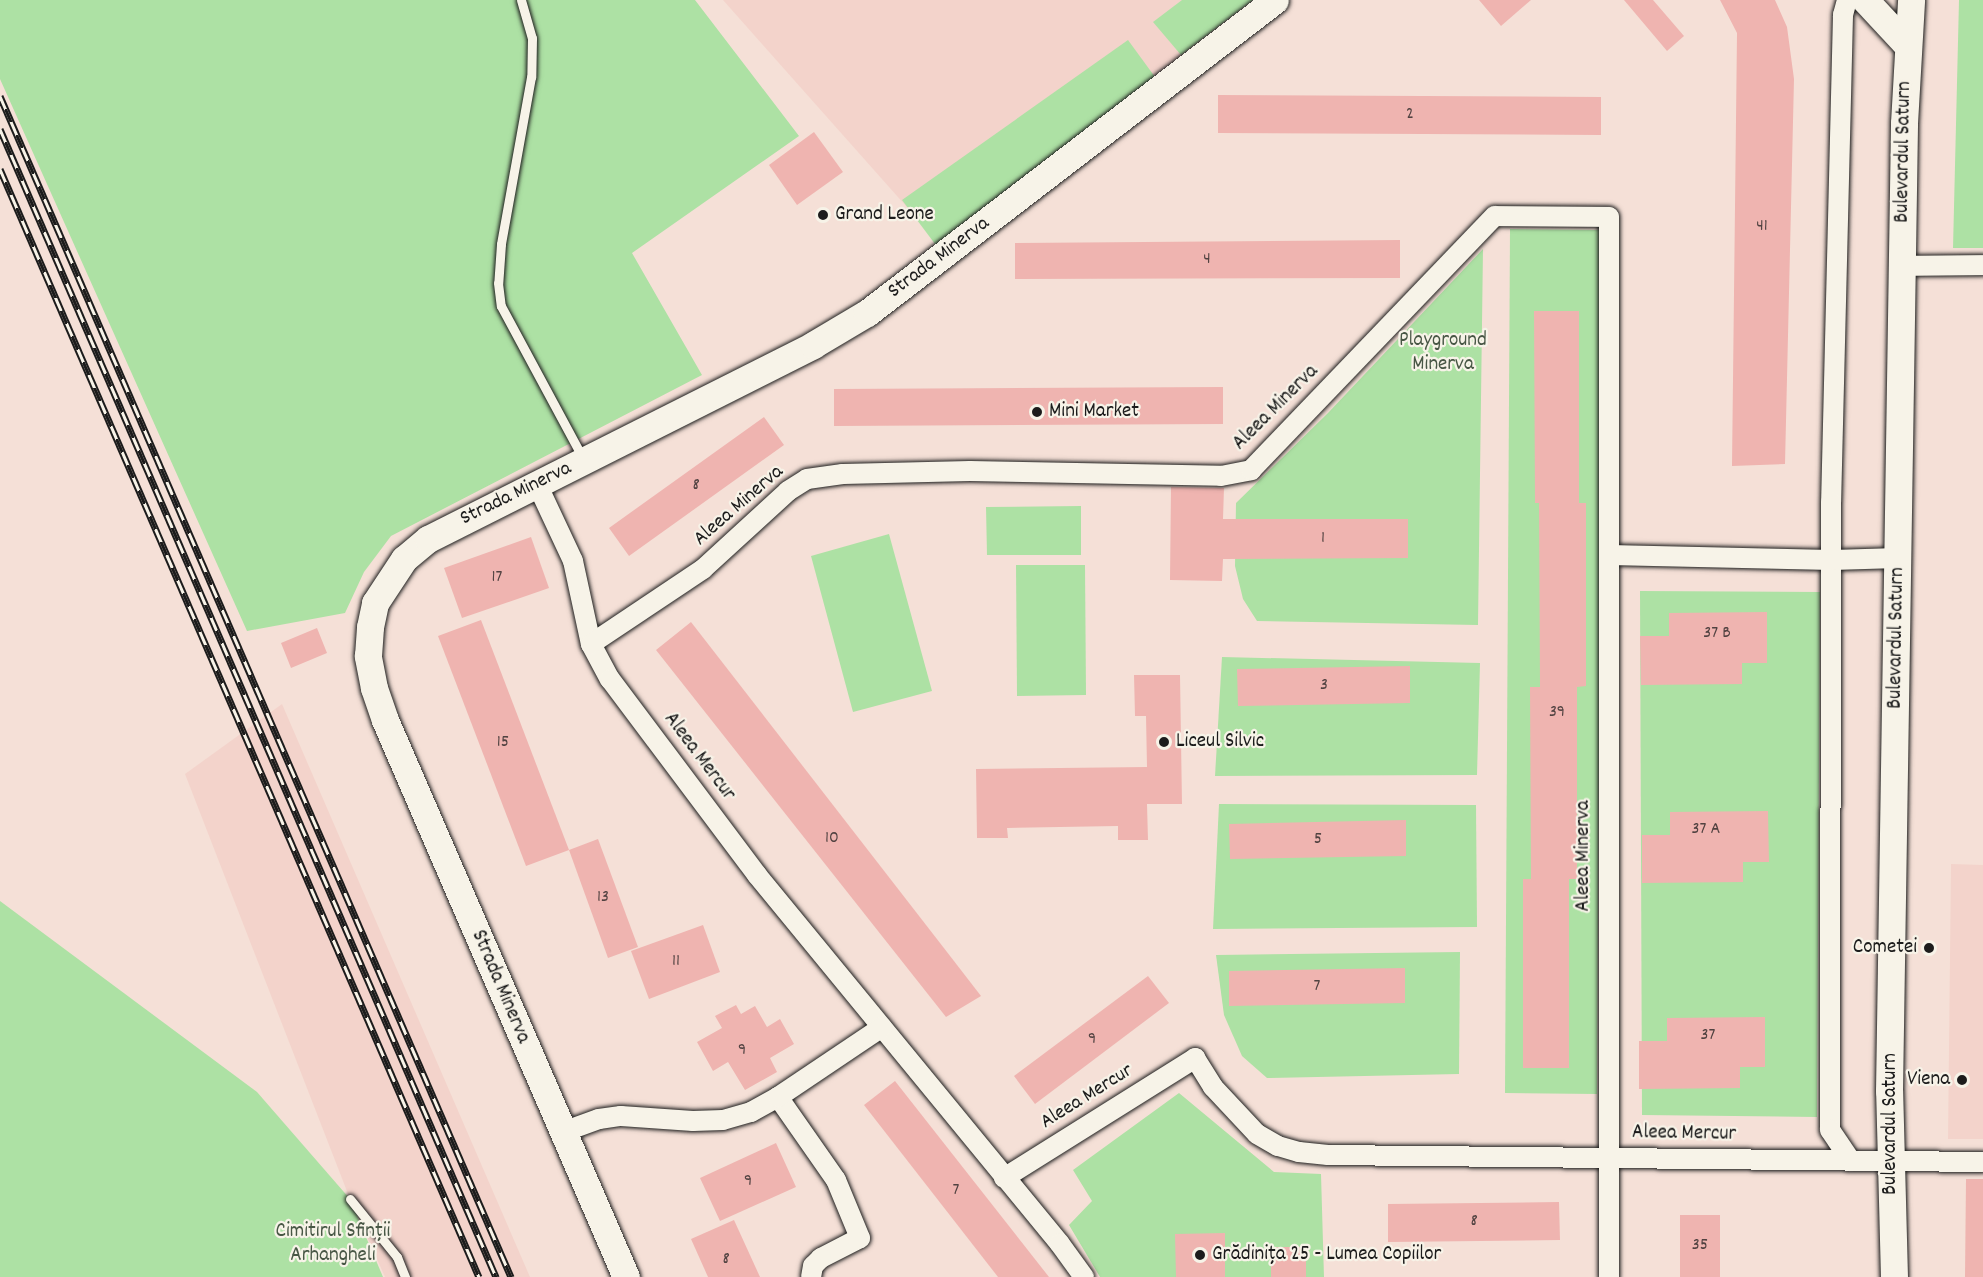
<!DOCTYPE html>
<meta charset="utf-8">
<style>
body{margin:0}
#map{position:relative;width:1983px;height:1277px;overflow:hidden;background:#f5e0d7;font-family:Dekko,sans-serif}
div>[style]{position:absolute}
.built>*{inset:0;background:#f3d3cb}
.green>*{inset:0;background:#ade1a4}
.building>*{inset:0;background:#efb4b0}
.roads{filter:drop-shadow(0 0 2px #1c1c1c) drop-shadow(0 0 2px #1c1c1c)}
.lane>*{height:9px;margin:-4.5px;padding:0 4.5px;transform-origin:4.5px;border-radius:4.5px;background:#f7f3e8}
.street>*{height:20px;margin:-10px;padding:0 10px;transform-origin:10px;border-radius:10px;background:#f7f3e8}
.secondary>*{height:27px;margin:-13.5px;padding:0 13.5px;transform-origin:13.5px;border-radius:13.5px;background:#f7f3e8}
.rail>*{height:7px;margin-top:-3.5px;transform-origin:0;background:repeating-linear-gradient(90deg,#f7f3e8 0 14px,#1c1c1c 0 28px);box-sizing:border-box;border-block:2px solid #1c1c1c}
.dots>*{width:16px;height:16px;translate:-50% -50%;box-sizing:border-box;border:3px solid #f7f3e8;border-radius:50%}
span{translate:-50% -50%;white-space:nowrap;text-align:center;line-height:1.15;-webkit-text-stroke:4.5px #f7f3e8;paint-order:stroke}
.number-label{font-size:18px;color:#514241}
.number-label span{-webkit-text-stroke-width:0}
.street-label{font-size:21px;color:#1c1c1c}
.poi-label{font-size:21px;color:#1c1c1c}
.left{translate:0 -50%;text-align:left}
.right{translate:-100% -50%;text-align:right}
.park-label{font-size:21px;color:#485745}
</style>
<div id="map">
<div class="built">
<i style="clip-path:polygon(723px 0,1275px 0,937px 241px)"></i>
<i style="clip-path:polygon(282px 704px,530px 1277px,385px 1277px,350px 1199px,185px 774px)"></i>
<i style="clip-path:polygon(1951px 864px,1983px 865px,1983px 1139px,1948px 1139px)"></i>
</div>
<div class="green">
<i style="clip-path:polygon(0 0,695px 0,799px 136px,632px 253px,702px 375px,391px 536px,364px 572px,345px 613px,247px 631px,0 79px)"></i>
<i style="clip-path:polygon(1182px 0,1253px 0,1181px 55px,1153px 22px)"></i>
<i style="clip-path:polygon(1959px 0,1983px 0,1983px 248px,1953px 248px)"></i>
<i style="clip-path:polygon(1128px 40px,1155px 77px,938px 248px,902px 200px)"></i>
<i style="clip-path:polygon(1510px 229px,1602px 230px,1597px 1094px,1505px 1093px)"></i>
<i style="clip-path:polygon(1483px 249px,1478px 625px,1257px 621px,1243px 599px,1235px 566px,1236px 503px,1328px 413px)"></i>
<i style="clip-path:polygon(1081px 506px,1081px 555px,987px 555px,986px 507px)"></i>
<i style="clip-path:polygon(889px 534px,932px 691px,853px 712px,811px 556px)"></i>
<i style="clip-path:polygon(1016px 565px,1085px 565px,1086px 695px,1017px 696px)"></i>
<i style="clip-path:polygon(1640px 591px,1820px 592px,1817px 1117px,1642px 1115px)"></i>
<i style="clip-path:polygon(1222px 657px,1480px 663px,1477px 775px,1215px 776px)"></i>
<i style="clip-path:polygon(1219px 804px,1476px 805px,1477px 927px,1213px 929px)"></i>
<i style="clip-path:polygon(0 901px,257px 1092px,350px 1199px,383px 1277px,0 1277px)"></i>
<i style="clip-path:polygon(1460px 952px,1459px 1074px,1267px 1078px,1242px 1056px,1224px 1015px,1216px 955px)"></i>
<i style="clip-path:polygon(1179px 1093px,1274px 1172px,1321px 1174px,1324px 1277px,1100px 1277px,1069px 1225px,1092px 1201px,1073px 1170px)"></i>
</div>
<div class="building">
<i style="clip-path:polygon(1479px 0,1531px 0,1501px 26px)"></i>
<i style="clip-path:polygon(1624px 0,1653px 0,1684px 36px,1667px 51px)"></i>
<i style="clip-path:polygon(1720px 0,1775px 0,1787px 27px,1794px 79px,1785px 464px,1732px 466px,1737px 33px)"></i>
<i style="clip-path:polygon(1218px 95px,1601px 97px,1601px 135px,1218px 133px)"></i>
<i style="clip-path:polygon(814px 132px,843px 172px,797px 205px,769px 165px)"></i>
<i style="clip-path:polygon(1400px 240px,1400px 278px,1015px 279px,1015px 243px)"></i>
<i style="clip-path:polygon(1534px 311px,1579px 311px,1579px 503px,1586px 503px,1586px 686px,1577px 687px,1577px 879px,1569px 879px,1569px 1068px,1523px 1068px,1523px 879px,1531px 879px,1530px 687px,1540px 687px,1539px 503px,1535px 503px)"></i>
<i style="clip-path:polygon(1223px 387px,1223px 424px,834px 426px,834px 389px)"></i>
<i style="clip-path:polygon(764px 417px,784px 445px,629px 556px,609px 528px)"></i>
<i style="clip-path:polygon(1171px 487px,1224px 488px,1223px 519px,1408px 519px,1408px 558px,1223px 559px,1222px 581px,1170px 580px)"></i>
<i style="clip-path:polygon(531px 537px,549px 588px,462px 618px,444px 568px)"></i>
<i style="clip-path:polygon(1767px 612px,1767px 663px,1742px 663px,1742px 684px,1641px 685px,1640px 636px,1669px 636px,1669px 613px)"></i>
<i style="clip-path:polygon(481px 620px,569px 850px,526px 866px,438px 636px)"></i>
<i style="clip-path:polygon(691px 622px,947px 952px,981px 996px,946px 1017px,656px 650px)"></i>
<i style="clip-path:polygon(317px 628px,327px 653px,291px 668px,281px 643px)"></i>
<i style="clip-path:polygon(1410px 666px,1410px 703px,1238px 706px,1237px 669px)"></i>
<i style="clip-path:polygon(1134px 675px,1180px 675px,1182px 804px,1147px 804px,1148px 840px,1118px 840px,1118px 826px,1007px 828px,1008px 838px,977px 838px,976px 769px,1147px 767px,1146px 716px,1135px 716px)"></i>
<i style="clip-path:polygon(1768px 811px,1769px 862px,1743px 862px,1743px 882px,1642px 883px,1642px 835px,1670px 835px,1670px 812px)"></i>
<i style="clip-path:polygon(1406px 820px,1406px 856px,1230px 859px,1229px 824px)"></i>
<i style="clip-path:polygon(598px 839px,638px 947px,608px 958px,569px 850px)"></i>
<i style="clip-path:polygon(703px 925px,720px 972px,649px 999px,631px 951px)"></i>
<i style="clip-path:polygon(1405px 968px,1405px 1003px,1229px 1006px,1229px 971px)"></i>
<i style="clip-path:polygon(1148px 976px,1169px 1003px,1035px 1104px,1014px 1076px)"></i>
<i style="clip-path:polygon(736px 1005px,741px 1014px,755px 1006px,767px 1027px,780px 1019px,794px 1044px,770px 1058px,777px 1072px,745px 1090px,728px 1062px,713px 1071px,697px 1042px,722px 1028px,715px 1016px)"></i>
<i style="clip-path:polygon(1765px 1017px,1765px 1067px,1740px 1067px,1740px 1088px,1639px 1089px,1639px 1041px,1667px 1041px,1667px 1018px)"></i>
<i style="clip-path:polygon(895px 1081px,1049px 1277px,998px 1277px,864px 1105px)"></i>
<i style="clip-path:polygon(776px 1143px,796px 1187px,720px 1221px,700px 1178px)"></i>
<i style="clip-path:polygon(1966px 1179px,1983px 1179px,1983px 1277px,1965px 1277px)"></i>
<i style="clip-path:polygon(1559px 1202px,1560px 1240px,1388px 1242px,1388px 1204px)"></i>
<i style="clip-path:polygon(1680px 1215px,1720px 1215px,1720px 1277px,1680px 1277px)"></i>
<i style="clip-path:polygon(734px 1220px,760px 1277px,708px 1277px,691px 1239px)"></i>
<i style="clip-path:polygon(1225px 1233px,1225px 1277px,1176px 1277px,1175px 1234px)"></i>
<i style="clip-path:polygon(1271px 1247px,1306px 1247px,1306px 1277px,1271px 1277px)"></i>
</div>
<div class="roads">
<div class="lane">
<i style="left:521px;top:0;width:40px;rotate:74deg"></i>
<i style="left:532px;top:38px;width:39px;rotate:91deg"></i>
<i style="left:531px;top:77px;width:170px;rotate:100.2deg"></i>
<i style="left:501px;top:244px;width:39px;rotate:94deg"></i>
<i style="left:498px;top:283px;width:23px;rotate:83deg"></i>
<i style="left:501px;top:306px;width:173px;rotate:61.7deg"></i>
<i style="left:350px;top:1199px;width:75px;rotate:51deg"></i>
<i style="left:397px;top:1257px;width:22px;rotate:68deg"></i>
</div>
<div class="street">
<i style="left:1847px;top:0;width:16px;rotate:105deg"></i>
<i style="left:1843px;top:15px;width:487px;rotate:91.4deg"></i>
<i style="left:1831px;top:502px;width:628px;rotate:90.09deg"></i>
<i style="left:1830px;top:1130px;width:37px;rotate:56deg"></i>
<i style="left:1901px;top:266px;width:82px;rotate:-0.7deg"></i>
<i style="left:537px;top:484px;width:85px;rotate:64.9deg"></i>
<i style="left:573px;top:561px;width:85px;rotate:77.8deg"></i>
<i style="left:591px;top:644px;width:40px;rotate:62deg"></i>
<i style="left:610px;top:679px;width:245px;rotate:53.1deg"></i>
<i style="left:757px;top:875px;width:477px;rotate:50.6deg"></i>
<i style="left:1060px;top:1244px;width:41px;rotate:54deg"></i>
<i style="left:1609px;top:555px;width:223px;rotate:1.3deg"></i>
<i style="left:1832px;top:560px;width:66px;rotate:-1.7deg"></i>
<i style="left:591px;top:644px;width:135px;rotate:-33.8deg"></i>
<i style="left:703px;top:569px;width:115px;rotate:-42.5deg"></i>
<i style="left:788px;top:491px;width:22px;rotate:-32deg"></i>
<i style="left:807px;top:479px;width:36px;rotate:-8deg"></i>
<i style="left:843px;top:474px;width:127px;rotate:-1.4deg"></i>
<i style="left:970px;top:471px;width:251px;rotate:1.1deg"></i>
<i style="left:1221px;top:476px;width:31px;rotate:-11deg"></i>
<i style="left:1251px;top:470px;width:352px;rotate:-46.2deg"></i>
<i style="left:1495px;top:216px;width:114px;rotate:0.5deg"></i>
<i style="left:1609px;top:217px;width:1060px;rotate:90deg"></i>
<i style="left:778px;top:1097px;width:101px;rotate:55.1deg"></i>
<i style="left:836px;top:1180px;width:63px;rotate:67.5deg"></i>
<i style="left:860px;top:1238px;width:44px;rotate:152.9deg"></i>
<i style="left:821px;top:1258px;width:11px;rotate:135deg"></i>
<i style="left:813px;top:1266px;width:11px;rotate:100deg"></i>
<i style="left:563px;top:1132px;width:38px;rotate:-20deg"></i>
<i style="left:599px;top:1119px;width:22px;rotate:-8deg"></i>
<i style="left:621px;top:1116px;width:72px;rotate:4deg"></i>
<i style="left:693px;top:1121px;width:30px;rotate:-2deg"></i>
<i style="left:723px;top:1120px;width:29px;rotate:-16deg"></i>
<i style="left:751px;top:1112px;width:31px;rotate:-29deg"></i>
<i style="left:778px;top:1097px;width:125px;rotate:-33.9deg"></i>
<i style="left:1004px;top:1178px;width:226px;rotate:-32.1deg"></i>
<i style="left:1195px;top:1058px;width:34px;rotate:58deg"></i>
<i style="left:1213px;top:1087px;width:64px;rotate:46.9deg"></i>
<i style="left:1257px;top:1134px;width:24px;rotate:30deg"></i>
<i style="left:1278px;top:1146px;width:22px;rotate:16deg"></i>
<i style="left:1299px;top:1152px;width:29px;rotate:6deg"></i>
<i style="left:1328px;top:1155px;width:655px;rotate:0.61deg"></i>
</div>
<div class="secondary">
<i style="left:1865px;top:0;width:62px;rotate:47deg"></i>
<i style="left:626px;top:1277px;width:607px;rotate:-113.4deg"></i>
<i style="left:385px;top:720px;width:34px;rotate:-109deg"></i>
<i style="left:374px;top:688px;width:33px;rotate:-101deg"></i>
<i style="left:368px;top:656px;width:29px;rotate:-86deg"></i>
<i style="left:370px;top:627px;width:25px;rotate:-78deg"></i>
<i style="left:375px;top:603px;width:53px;rotate:-56.6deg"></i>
<i style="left:404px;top:559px;width:31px;rotate:-40deg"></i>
<i style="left:428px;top:539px;width:431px;rotate:-26.7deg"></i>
<i style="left:813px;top:345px;width:63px;rotate:-30.7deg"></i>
<i style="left:867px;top:313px;width:514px;rotate:-37.49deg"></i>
<i style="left:1894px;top:1277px;width:186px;rotate:-91.5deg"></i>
<i style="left:1889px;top:1091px;width:968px;rotate:-89.11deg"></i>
<i style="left:1904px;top:123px;width:123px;rotate:-86.7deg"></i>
</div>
</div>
<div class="rail">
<i style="left:0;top:96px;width:1287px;rotate:66.6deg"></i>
<i style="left:0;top:129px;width:1251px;rotate:66.63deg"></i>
<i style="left:0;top:169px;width:1207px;rotate:66.62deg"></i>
</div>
<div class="dots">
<i style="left:823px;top:215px;background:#1c1c1c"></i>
<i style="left:1037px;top:412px;background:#1c1c1c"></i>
<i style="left:1164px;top:742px;background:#1c1c1c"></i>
<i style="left:1929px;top:948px;background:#1c1c1c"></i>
<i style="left:1962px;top:1080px;background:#1c1c1c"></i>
<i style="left:1200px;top:1255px;background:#1c1c1c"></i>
</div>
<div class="number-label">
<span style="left:1410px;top:115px">2</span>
<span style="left:1762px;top:227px">41</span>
<span style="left:1207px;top:260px">4</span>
<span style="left:696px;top:486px">8</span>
<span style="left:1323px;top:539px">1</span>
<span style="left:497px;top:578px">17</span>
<span style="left:1717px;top:634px">37 B</span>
<span style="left:1324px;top:686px">3</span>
<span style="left:1557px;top:713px">39</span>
<span style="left:503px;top:743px">15</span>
<span style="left:1706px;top:830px">37 A</span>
<span style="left:832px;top:839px">10</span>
<span style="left:1318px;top:840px">5</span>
<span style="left:603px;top:898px">13</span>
<span style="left:676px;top:962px">11</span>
<span style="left:1317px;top:987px">7</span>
<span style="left:1708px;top:1036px">37</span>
<span style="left:1092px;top:1040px">9</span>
<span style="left:742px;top:1051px">9</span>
<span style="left:748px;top:1182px">9</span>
<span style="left:956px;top:1191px">7</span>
<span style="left:1474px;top:1222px">8</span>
<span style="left:1700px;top:1246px">35</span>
<span style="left:726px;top:1260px">8</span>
</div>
<div class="street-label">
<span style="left:1904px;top:152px;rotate:-89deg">Bulevardul Saturn</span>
<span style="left:939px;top:258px;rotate:-37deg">Strada Minerva</span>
<span style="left:1276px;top:408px;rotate:-45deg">Aleea Minerva</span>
<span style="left:516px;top:494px;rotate:-26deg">Strada Minerva</span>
<span style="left:739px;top:506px;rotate:-41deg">Aleea Minerva</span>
<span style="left:1897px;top:638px;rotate:-89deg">Bulevardul Saturn</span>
<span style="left:699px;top:757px;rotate:53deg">Aleea Mercur</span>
<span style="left:1584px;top:856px;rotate:-90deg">Aleea Minerva</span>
<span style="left:500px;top:987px;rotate:67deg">Strada Minerva</span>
<span style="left:1087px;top:1097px;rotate:-32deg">Aleea Mercur</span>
<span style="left:1891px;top:1124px;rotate:-90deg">Bulevardul Saturn</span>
<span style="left:1684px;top:1134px;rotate:1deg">Aleea Mercur</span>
</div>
<div class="poi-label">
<span class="left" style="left:835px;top:215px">Grand Leone</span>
<span class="left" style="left:1049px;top:412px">Mini Market</span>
<span class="left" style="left:1176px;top:742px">Liceul Silvic</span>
<span class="right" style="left:1917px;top:948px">Cometei</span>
<span class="right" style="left:1950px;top:1080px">Viena</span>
<span class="left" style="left:1212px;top:1255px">Grădinița 25 - Lumea Copiilor</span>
</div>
<div class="park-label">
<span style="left:1443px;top:353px">Playground<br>Minerva</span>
<span style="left:333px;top:1244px">Cimitirul Sfinții<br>Arhangheli</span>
</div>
</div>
